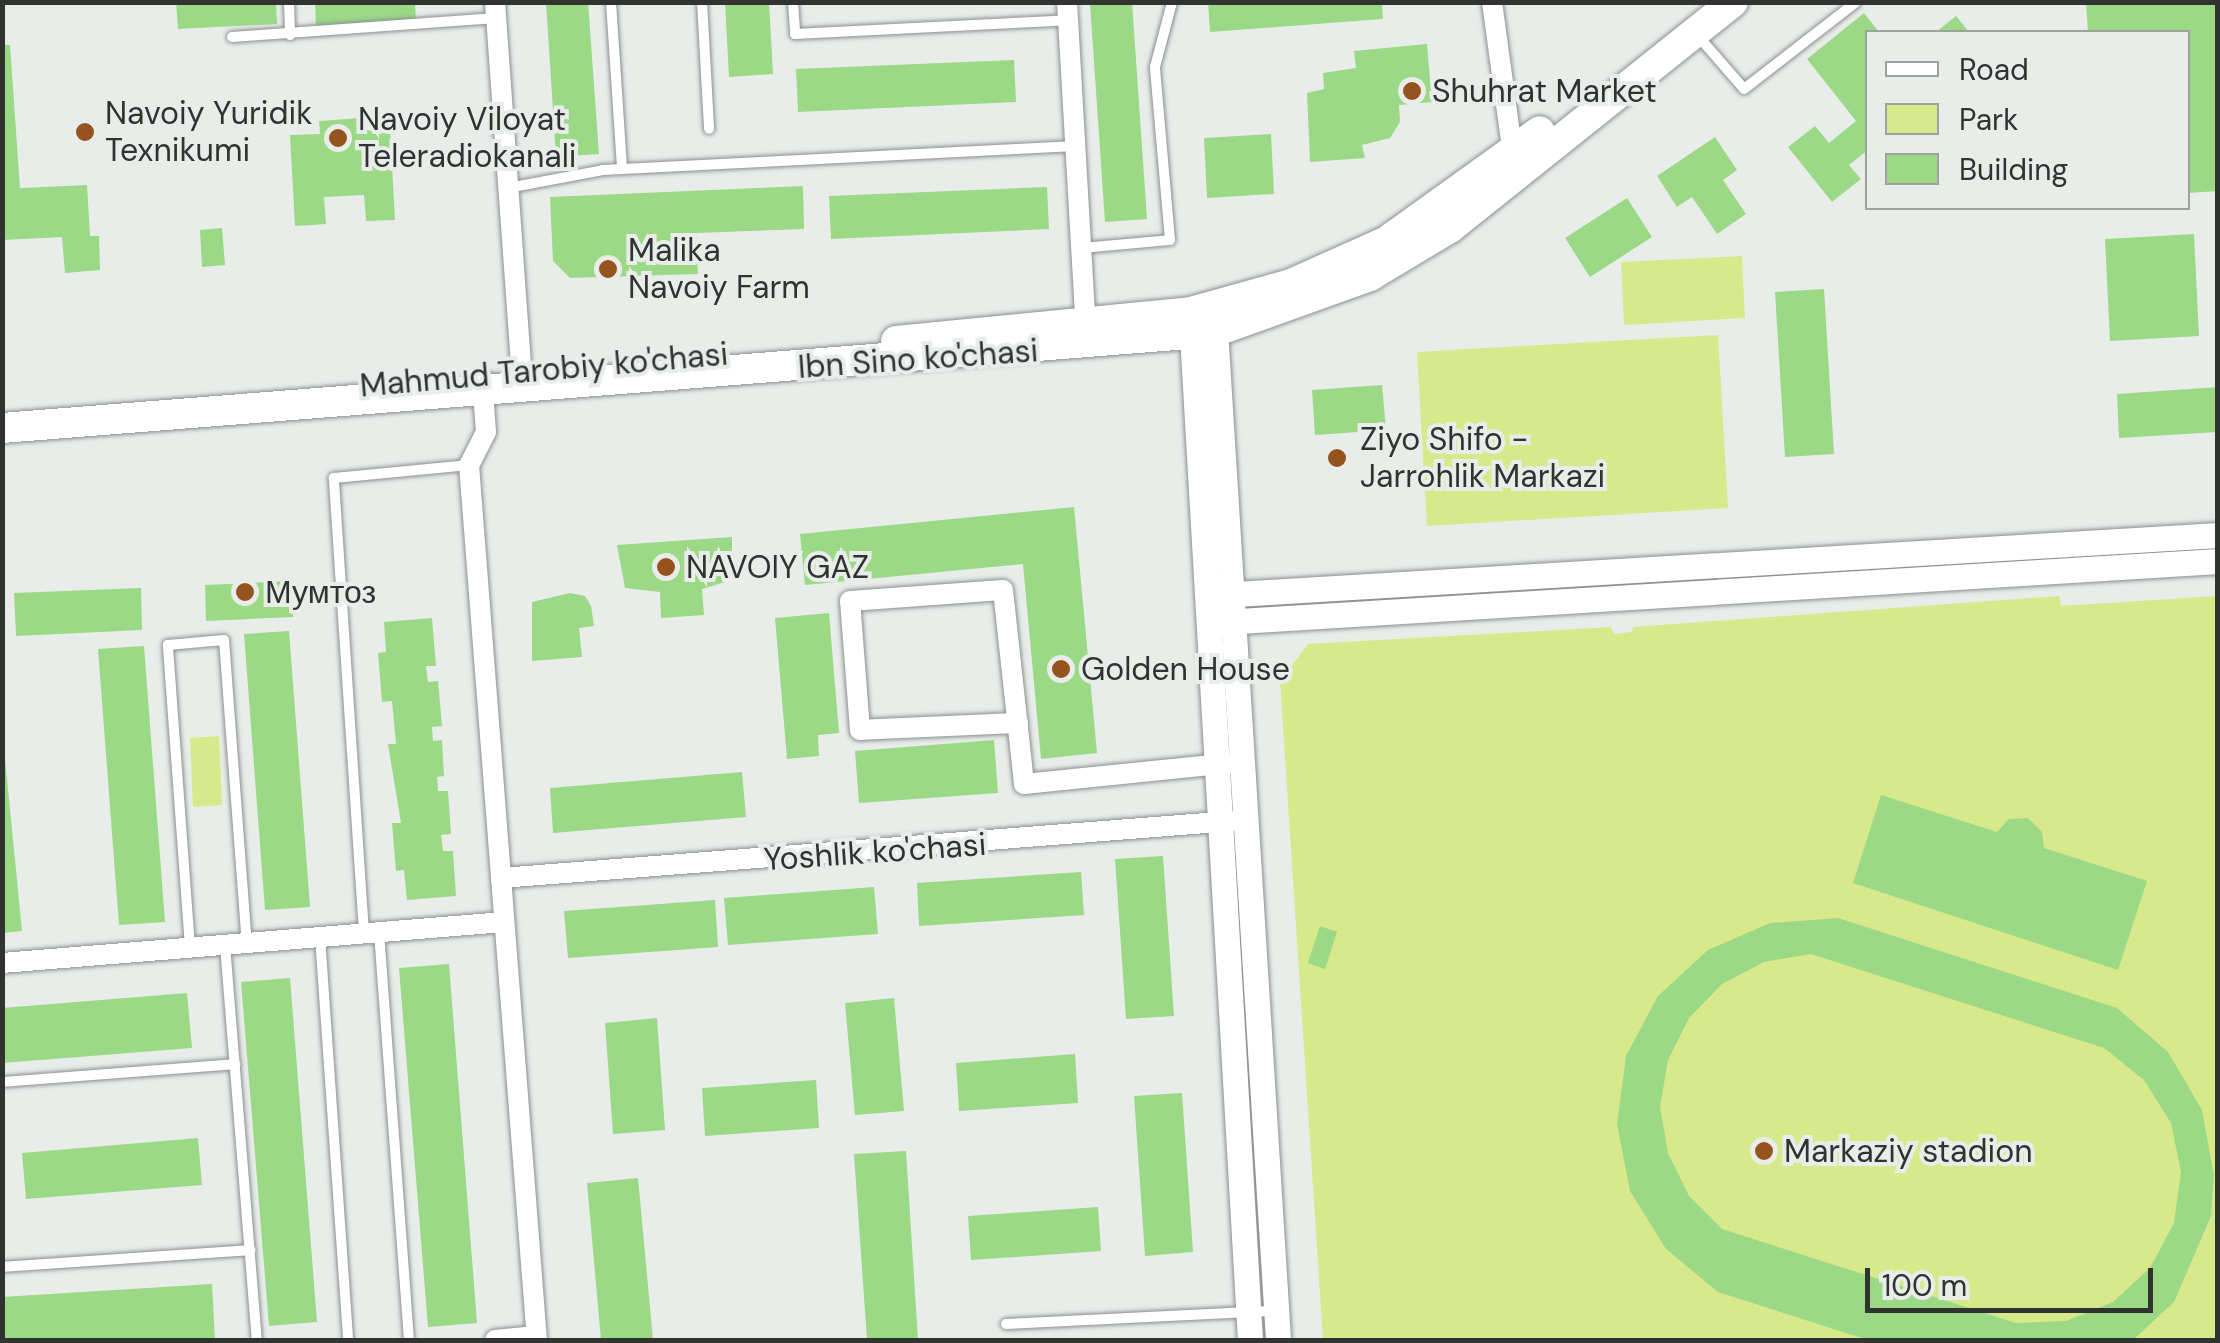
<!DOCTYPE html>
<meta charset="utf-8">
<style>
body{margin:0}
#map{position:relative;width:2220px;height:1343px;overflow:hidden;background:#e8edea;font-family:"DM Sans",sans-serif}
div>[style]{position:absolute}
.green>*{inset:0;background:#d7e98b}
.building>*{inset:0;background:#9bd987}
.roads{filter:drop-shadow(0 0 2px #8c908e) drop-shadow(0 0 2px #8c908e)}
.service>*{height:10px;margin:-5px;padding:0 5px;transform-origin:5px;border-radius:5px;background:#fff}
.minor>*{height:20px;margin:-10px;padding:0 10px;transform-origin:10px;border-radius:10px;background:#fff}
.tertiary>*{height:25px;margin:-12.5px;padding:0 12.5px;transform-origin:12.5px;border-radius:12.5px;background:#fff}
.secondary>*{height:30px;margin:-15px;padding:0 15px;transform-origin:15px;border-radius:15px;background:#fff}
.dots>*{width:28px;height:28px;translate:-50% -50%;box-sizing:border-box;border:5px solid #e8edea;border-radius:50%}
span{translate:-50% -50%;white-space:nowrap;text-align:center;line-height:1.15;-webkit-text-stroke:8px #e8edea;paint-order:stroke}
.poi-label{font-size:32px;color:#313331}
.left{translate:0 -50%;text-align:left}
.street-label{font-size:32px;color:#313331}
.frame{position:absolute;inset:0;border:5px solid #313331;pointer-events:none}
.legend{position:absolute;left:1865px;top:30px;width:325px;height:180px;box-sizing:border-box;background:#e8edea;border:2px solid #9fa3a0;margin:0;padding:12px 18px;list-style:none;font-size:30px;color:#313331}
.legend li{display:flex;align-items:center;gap:20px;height:50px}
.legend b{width:50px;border:2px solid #9fa3a0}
.scale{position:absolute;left:1865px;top:1268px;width:288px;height:45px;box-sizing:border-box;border:5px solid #313331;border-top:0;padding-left:12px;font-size:30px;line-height:35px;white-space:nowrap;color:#313331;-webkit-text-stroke:8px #e8edea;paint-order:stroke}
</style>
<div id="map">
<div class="green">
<i style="clip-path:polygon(1742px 256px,1745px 318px,1624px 325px,1621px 262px)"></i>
<i style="clip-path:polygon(1718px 335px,1728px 508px,1427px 526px,1417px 352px)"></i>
<i style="clip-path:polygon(2059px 596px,2061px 606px,2217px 596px,2217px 1340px,1323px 1340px,1280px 681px,1308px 644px,1611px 627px,1614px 634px,1632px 632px,1633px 627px)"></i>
<i style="clip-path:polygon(219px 736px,222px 805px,193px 807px,190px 738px)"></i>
</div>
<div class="building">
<i style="clip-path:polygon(176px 2px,276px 2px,277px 24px,178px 29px)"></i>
<i style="clip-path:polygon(315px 2px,415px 2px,416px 24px,316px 30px)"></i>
<i style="clip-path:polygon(546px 2px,588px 2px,599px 154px,556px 157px)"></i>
<i style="clip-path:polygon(725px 2px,769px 2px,773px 74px,729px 77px)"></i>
<i style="clip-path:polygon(1132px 2px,1147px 219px,1105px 222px,1090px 4px)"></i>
<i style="clip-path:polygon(1208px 2px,1382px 2px,1383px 19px,1210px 32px)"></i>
<i style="clip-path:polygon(2086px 2px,2218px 2px,2218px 191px,2188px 193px,2188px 32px,2088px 32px)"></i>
<i style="clip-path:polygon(1864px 13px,1879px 32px,1868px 32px,1868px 150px,1849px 165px,1861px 179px,1832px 202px,1788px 147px,1815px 126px,1829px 143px,1856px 121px,1807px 59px)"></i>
<i style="clip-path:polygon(1956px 16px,1969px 32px,1936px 32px)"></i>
<i style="clip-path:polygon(1427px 44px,1432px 102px,1399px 105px,1400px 122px,1390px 138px,1362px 145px,1365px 158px,1310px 162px,1307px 93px,1324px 89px,1323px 73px,1356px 68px,1354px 51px)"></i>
<i style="clip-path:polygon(2px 45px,10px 45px,20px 188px,87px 185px,90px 236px,99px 236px,100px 270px,65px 273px,62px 237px,2px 240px)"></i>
<i style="clip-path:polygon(1014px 60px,1016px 102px,798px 112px,796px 69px)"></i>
<i style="clip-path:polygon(360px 118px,361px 131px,390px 129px,395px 220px,366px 221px,364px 195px,324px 197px,326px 224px,295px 226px,290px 135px,320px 134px,319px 121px)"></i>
<i style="clip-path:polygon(1271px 134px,1274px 194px,1207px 198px,1204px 138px)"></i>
<i style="clip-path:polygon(1715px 137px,1737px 170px,1723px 180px,1746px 214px,1717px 234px,1692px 197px,1677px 207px,1657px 176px)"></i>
<i style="clip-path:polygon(803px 186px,804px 229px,696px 233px,698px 274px,570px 278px,553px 261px,550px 197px)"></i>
<i style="clip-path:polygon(1047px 187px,1049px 229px,831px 239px,829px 196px)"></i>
<i style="clip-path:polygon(1627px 198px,1652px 237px,1590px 277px,1565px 238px)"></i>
<i style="clip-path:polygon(222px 228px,225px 265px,202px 267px,200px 230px)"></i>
<i style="clip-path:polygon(2194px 234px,2199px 336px,2110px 341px,2105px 239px)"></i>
<i style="clip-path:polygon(1824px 289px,1834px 454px,1785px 457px,1775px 292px)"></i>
<i style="clip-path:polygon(1382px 385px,1386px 430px,1315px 435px,1312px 390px)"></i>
<i style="clip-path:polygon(2218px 387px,2218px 432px,2119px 438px,2117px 394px)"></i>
<i style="clip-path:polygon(1074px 507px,1097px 753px,1041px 759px,1023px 564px,805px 585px,800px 534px)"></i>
<i style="clip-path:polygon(732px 537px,732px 580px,702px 589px,704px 615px,661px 618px,660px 592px,625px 588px,617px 545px)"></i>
<i style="clip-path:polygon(292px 581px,293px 617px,206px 621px,205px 585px)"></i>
<i style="clip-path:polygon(141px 588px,142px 630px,16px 636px,14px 593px)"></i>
<i style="clip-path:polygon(570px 593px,585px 596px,591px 606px,594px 626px,579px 628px,582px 657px,532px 661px,532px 602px)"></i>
<i style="clip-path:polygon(829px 613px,839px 733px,818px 735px,819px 756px,787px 759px,775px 618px)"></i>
<i style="clip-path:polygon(432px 618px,436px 666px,426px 666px,428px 682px,438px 681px,442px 726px,432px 727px,433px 741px,442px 740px,444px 776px,437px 777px,438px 791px,448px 791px,451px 834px,441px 835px,443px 851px,453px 851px,456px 896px,407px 900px,404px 870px,396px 871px,392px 823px,401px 823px,388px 744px,396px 744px,392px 701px,382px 702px,378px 653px,386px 652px,384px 622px)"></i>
<i style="clip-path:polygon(289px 631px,310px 907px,265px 910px,244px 634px)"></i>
<i style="clip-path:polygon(144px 646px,165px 922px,119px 925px,98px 649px)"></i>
<i style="clip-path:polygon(2px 728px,22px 931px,2px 933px)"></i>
<i style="clip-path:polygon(994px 740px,998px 793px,859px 803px,855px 751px)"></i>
<i style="clip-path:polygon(742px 772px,746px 817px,553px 833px,550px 788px)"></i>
<i style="clip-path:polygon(1881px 795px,1997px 832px,2009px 819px,2028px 818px,2042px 832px,2044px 848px,2147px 881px,2118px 970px,1853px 883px)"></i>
<i style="clip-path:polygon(1163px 856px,1174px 1016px,1126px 1019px,1115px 859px)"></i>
<i style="clip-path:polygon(1081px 872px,1084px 915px,919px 926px,917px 883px)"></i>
<i style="clip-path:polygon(874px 887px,878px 934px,728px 945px,724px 898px)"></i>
<i style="clip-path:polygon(715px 900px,718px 947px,568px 958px,564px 911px)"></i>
<i style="clip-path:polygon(evenodd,1838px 918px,2117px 1008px,2168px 1052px,2202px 1110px,2214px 1176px,2211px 1216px,2174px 1302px,2133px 1340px,1868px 1340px,1718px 1292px,1666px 1249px,1630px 1191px,1617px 1124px,1626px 1056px,1658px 996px,1708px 950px,1770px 923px,1838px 918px,1811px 954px,2104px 1048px,2144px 1080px,2171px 1123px,2181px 1172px,2174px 1223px,2150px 1268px,2113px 1302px,2066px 1321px,2016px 1323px,1722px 1229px,1689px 1196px,1668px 1153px,1660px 1107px,1668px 1060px,1689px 1018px,1722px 984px,1764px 962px,1811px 954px)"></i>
<i style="clip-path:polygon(1320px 926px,1337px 932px,1325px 969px,1308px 963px)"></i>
<i style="clip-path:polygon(449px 964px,477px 1323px,428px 1327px,399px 968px)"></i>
<i style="clip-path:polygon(290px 978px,317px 1322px,269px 1326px,241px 982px)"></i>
<i style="clip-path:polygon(187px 993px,192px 1048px,2px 1063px,2px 1008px)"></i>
<i style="clip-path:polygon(894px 998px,904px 1111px,855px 1115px,845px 1003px)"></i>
<i style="clip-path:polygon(657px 1018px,665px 1130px,613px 1134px,605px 1023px)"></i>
<i style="clip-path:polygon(1075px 1054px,1078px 1103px,959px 1111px,956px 1063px)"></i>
<i style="clip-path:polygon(816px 1080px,819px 1128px,705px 1136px,702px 1088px)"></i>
<i style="clip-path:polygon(1182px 1093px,1193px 1252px,1145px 1256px,1134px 1096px)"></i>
<i style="clip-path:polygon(198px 1138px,202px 1185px,26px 1199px,22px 1153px)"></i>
<i style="clip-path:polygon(906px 1151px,918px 1340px,867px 1340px,854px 1154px)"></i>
<i style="clip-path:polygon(638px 1178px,653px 1340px,601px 1340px,587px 1183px)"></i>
<i style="clip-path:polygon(1098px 1207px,1101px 1251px,971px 1260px,968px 1216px)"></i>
<i style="clip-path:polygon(212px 1284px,215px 1340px,2px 1340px,2px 1297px)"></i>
</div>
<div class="roads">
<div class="service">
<i style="left:289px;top:2px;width:33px;rotate:88deg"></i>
<i style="left:611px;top:2px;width:167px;rotate:86.2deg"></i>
<i style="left:702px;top:2px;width:127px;rotate:86.8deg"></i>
<i style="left:793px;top:2px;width:32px;rotate:86deg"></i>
<i style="left:795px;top:34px;width:273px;rotate:-2.9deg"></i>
<i style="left:1698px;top:36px;width:70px;rotate:49deg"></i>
<i style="left:1744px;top:89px;width:142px;rotate:-37.8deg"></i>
<i style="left:232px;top:37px;width:265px;rotate:-4.1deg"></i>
<i style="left:508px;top:188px;width:97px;rotate:-10.7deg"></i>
<i style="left:603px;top:170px;width:473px;rotate:-2.9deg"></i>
<i style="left:1081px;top:248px;width:89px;rotate:-5.1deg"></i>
<i style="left:1170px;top:240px;width:174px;rotate:-95deg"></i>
<i style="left:1155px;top:67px;width:67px;rotate:-75.3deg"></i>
<i style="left:379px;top:932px;width:409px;rotate:85.8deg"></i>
<i style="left:364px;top:933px;width:456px;rotate:-93.8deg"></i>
<i style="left:334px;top:478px;width:136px;rotate:-5.5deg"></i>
<i style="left:320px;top:937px;width:404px;rotate:86deg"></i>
<i style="left:225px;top:945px;width:396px;rotate:85.4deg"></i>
<i style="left:190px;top:947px;width:303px;rotate:-94.2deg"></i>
<i style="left:168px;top:645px;width:56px;rotate:-5.1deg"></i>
<i style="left:224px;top:640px;width:304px;rotate:85.7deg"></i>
<i style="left:2px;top:1082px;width:234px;rotate:-4.4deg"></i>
<i style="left:2px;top:1267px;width:249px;rotate:-3.9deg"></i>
<i style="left:1006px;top:1324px;width:269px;rotate:-2.8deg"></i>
</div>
<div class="minor">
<i style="left:495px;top:2px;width:389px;rotate:85.9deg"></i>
<i style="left:1067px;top:2px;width:333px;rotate:86.7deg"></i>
<i style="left:1492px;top:2px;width:162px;rotate:82.2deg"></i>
<i style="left:482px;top:379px;width:53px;rotate:85.7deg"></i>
<i style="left:486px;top:432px;width:37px;rotate:117deg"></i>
<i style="left:469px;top:465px;width:878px;rotate:85.56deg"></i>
<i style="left:1018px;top:723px;width:158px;rotate:177.5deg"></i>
<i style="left:860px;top:730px;width:129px;rotate:-94.4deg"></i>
<i style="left:850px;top:601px;width:153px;rotate:-4.1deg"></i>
<i style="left:1003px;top:590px;width:195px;rotate:83.8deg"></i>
<i style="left:1024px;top:784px;width:209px;rotate:-5.8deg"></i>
<i style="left:501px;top:878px;width:732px;rotate:-4.46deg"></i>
<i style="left:2px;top:963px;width:504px;rotate:-4.67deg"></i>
<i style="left:495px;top:1340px;width:41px;rotate:-5.6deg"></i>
</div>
<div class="tertiary">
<i style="left:1214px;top:313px;width:1029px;rotate:86.43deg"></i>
<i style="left:1191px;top:317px;width:1025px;rotate:86.7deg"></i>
<i style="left:1219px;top:595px;width:1001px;rotate:-3.44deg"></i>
<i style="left:1222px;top:622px;width:998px;rotate:-3.5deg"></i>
</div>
<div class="secondary">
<i style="left:896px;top:341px;width:296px;rotate:-5.6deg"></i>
<i style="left:1191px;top:312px;width:104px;rotate:-15.6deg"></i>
<i style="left:1291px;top:284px;width:105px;rotate:-24.1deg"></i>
<i style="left:1387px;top:241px;width:188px;rotate:-35.7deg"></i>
<i style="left:2px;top:428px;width:1216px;rotate:-4.53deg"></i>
<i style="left:1214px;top:332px;width:166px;rotate:-19.7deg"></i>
<i style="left:1370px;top:276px;width:93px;rotate:-31deg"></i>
<i style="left:1450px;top:228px;width:362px;rotate:-38.6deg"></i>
</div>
</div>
<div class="dots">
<i style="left:1412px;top:91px;background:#95541f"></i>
<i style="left:85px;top:132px;background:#95541f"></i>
<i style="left:338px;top:138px;background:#95541f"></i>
<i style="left:608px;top:269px;background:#95541f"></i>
<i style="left:1337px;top:458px;background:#95541f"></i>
<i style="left:666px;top:567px;background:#95541f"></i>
<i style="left:245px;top:592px;background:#95541f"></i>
<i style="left:1061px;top:669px;background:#95541f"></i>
<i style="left:1764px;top:1151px;background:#95541f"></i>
</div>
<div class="poi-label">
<span class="left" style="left:1432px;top:91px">Shuhrat Market</span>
<span class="left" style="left:105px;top:132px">Navoiy Yuridik<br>Texnikumi</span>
<span class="left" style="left:358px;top:138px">Navoiy Viloyat<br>Teleradiokanali</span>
<span class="left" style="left:628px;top:269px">Malika<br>Navoiy Farm</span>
<span class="left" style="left:1360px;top:458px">Ziyo Shifo -<br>Jarrohlik Markazi</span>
<span class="left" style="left:686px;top:567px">NAVOIY GAZ</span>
<span class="left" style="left:265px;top:592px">Мумтоз</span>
<span class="left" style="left:1081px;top:669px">Golden House</span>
<span class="left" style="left:1784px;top:1151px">Markaziy stadion</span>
</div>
<div class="street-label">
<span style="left:918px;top:359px;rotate:-4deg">Ibn Sino ko'chasi</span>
<span style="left:544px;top:370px;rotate:-5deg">Mahmud Tarobiy ko'chasi</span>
<span style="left:875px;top:852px;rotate:-4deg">Yoshlik ko'chasi</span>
</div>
<div class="frame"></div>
<ul class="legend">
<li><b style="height:12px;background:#fff"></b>Road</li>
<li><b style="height:28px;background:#d7e98b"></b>Park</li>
<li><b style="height:28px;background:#9bd987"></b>Building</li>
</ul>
<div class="scale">100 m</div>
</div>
